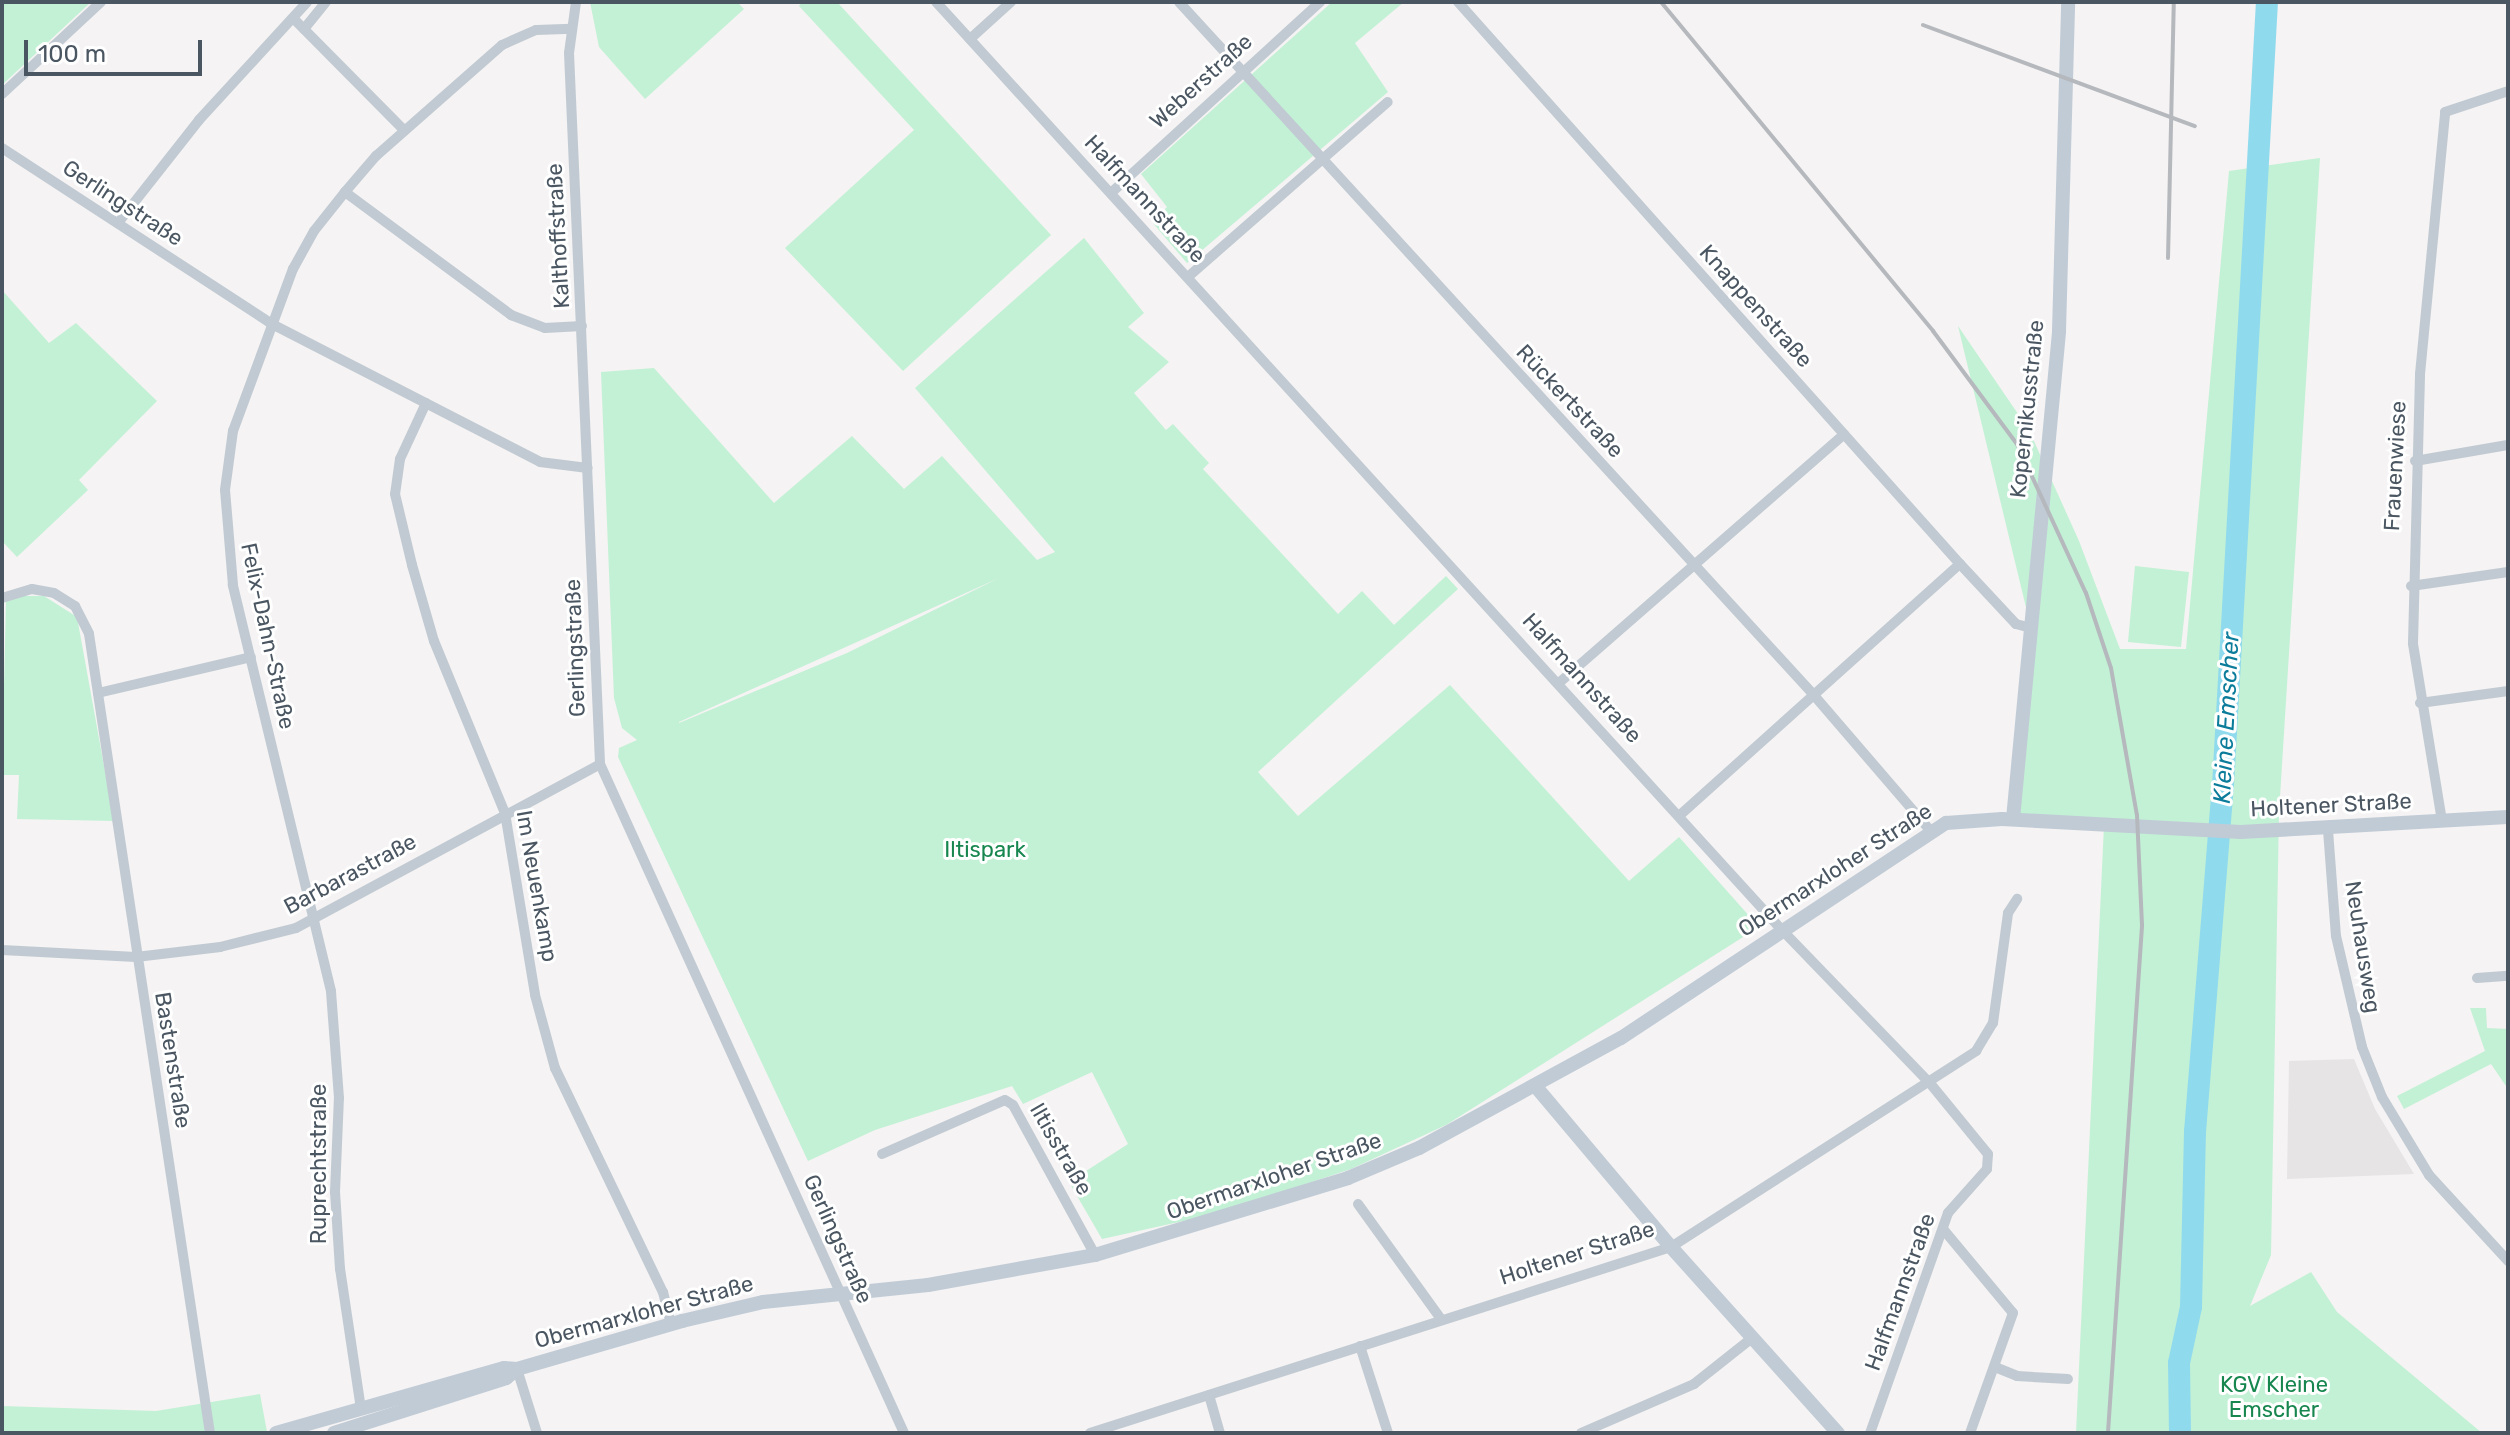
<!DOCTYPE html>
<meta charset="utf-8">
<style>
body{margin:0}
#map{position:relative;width:2510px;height:1435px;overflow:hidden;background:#f5f3f3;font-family:Rubik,sans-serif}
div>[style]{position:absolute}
.education>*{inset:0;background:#e6e4e5}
.green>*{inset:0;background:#c3f1d5}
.river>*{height:22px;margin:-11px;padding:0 11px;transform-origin:11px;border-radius:11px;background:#90daee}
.street>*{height:10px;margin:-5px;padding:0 5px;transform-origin:5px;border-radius:5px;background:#c1cad2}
.secondary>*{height:14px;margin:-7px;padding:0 7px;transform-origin:7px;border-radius:7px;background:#c1cbd6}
.rail>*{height:4px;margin:-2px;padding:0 2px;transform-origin:2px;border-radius:2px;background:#b5b8bd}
span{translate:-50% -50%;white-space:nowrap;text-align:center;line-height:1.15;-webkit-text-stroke:6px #fff;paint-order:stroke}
.street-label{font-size:22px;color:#4a5661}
.park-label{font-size:22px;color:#17864f}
.water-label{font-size:24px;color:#0c7c9b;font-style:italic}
.frame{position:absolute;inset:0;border:4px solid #4a5661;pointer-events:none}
.scale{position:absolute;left:24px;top:40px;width:178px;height:36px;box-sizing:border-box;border:4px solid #4a5661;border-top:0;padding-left:10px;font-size:24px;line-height:28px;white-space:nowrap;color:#4a5661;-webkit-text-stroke:6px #fff;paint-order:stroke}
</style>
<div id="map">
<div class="education">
<i style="clip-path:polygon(2354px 1059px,2375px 1109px,2414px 1174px,2287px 1179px,2289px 1061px)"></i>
</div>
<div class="green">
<i style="clip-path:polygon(2px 2px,91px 2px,2px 85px)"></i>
<i style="clip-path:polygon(590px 2px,737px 2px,744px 9px,645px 99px,599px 47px)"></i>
<i style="clip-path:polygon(802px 2px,837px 2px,1051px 235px,903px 371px,785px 248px,914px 130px,799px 6px)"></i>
<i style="clip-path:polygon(1332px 2px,1404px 2px,1355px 43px,1388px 92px,1187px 263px,1152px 222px,1167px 207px,1141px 174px)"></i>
<i style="clip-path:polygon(2320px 158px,2279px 813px,2271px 1255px,2250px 1306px,2311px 1272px,2337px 1312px,2482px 1433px,2076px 1433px,2104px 825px,2013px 819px,2031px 628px,1958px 326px,2029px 430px,2079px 541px,2120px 649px,2186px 649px,2229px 171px)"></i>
<i style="clip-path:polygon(evenodd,1084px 238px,1144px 313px,1128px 327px,1169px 362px,1134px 393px,1166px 430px,1173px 424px,1209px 463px,1203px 469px,1338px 614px,1362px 591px,1394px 625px,1446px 576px,1458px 589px,1258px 772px,1298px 816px,1450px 685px,1629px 881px,1679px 837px,1759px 927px,1446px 1125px,1351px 1169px,1215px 1214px,1102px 1239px,1069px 1182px,1128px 1144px,1092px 1072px,1023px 1104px,1012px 1086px,875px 1130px,808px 1161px,618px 757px,619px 748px,637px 740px,622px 728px,614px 698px,601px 372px,654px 368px,774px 503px,852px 436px,904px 489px,942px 456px,1037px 560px,1055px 552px,915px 388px,1084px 238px,999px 578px,847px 653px,679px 723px,679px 722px,999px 578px)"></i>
<i style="clip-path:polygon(2px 290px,49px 343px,76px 323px,157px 401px,79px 480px,88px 490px,17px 557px,2px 541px)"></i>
<i style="clip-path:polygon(2135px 566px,2189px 572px,2181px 647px,2128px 642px)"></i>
<i style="clip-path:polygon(17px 596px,44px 596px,77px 617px,114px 821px,17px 819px,19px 775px,2px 775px,6px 601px)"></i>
<i style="clip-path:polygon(2470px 1008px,2486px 1008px,2487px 1028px,2508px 1029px,2508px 1089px,2491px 1064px,2404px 1109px,2397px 1096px,2485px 1051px)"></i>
<i style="clip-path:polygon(260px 1394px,267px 1432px,263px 1433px,2px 1433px,2px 1406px,156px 1411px)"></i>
</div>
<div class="river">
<i style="left:2180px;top:1433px;width:70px;rotate:-90.8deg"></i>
<i style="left:2179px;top:1363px;width:57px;rotate:-77.9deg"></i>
<i style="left:2191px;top:1307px;width:175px;rotate:-88.7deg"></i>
<i style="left:2195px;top:1132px;width:347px;rotate:-85.4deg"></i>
<i style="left:2223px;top:786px;width:785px;rotate:-86.79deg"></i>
</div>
<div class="street">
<i style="left:576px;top:2px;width:51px;rotate:97.8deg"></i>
<i style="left:569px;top:53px;width:712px;rotate:87.5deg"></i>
<i style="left:600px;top:764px;width:735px;rotate:65.56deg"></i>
<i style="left:936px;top:2px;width:1254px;rotate:47.65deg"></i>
<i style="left:1781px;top:929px;width:213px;rotate:46deg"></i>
<i style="left:1929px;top:1082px;width:93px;rotate:50.7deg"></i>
<i style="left:1988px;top:1154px;width:15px;rotate:94deg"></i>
<i style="left:1987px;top:1169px;width:59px;rotate:131.6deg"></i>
<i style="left:1948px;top:1213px;width:233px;rotate:109.5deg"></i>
<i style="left:1179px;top:2px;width:937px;rotate:47.51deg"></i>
<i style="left:1812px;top:693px;width:181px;rotate:49.3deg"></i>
<i style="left:1458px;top:2px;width:754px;rotate:48.23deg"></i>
<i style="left:1960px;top:564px;width:82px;rotate:47deg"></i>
<i style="left:2016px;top:624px;width:16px;rotate:15deg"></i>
<i style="left:293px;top:18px;width:158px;rotate:45.3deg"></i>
<i style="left:304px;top:29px;width:35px;rotate:-51deg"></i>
<i style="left:970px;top:39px;width:55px;rotate:-42.1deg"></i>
<i style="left:2px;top:94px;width:135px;rotate:-42.9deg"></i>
<i style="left:2px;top:148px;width:320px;rotate:33.1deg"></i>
<i style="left:270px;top:323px;width:304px;rotate:27.2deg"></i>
<i style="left:540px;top:462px;width:48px;rotate:7.1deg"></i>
<i style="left:345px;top:192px;width:207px;rotate:36.5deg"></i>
<i style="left:511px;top:315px;width:36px;rotate:21deg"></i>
<i style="left:545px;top:328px;width:37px;rotate:-3deg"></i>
<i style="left:1112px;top:192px;width:282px;rotate:-42.4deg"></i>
<i style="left:118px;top:223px;width:131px;rotate:-51.8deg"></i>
<i style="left:199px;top:120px;width:160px;rotate:-47.5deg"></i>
<i style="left:1189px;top:276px;width:264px;rotate:-41.2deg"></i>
<i style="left:426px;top:403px;width:62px;rotate:114.9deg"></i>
<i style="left:400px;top:459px;width:35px;rotate:98deg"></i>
<i style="left:395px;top:494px;width:73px;rotate:76.5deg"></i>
<i style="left:412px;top:565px;width:79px;rotate:73.9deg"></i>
<i style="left:434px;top:641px;width:186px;rotate:67.6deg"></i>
<i style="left:505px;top:813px;width:184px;rotate:80.6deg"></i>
<i style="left:535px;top:995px;width:76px;rotate:74.7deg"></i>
<i style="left:555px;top:1068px;width:249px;rotate:64.3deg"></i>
<i style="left:663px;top:1292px;width:33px;rotate:76deg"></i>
<i style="left:2415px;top:461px;width:94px;rotate:-9.8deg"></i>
<i style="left:2411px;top:586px;width:98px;rotate:-8.2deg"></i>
<i style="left:2px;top:598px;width:31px;rotate:-17deg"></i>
<i style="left:32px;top:589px;width:22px;rotate:10deg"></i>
<i style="left:54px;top:593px;width:25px;rotate:32deg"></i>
<i style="left:75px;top:606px;width:31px;rotate:63deg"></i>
<i style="left:89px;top:634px;width:808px;rotate:81.39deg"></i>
<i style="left:1560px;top:682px;width:377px;rotate:-41.1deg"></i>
<i style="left:98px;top:693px;width:157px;rotate:-13.2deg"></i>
<i style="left:2420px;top:703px;width:89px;rotate:-7.8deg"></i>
<i style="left:1680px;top:815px;width:376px;rotate:-41.9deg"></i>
<i style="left:2442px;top:821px;width:180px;rotate:-99.3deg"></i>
<i style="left:2413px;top:643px;width:269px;rotate:-88.5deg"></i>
<i style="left:2420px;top:374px;width:263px;rotate:-84.5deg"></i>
<i style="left:2445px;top:112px;width:66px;rotate:-18.4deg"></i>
<i style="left:2328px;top:830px;width:106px;rotate:85.7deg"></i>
<i style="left:2336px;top:936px;width:114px;rotate:76.8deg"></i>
<i style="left:2362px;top:1047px;width:54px;rotate:68.2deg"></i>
<i style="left:2382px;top:1097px;width:91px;rotate:58.9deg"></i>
<i style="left:2429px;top:1175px;width:117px;rotate:47.4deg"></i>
<i style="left:2px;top:950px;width:134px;rotate:3deg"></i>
<i style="left:136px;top:957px;width:85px;rotate:-6.8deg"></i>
<i style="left:220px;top:947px;width:78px;rotate:-14deg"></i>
<i style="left:296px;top:928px;width:345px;rotate:-28.3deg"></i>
<i style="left:2477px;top:978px;width:31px;rotate:-4deg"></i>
<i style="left:882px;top:1154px;width:134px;rotate:-23.7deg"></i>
<i style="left:1005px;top:1100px;width:9px;rotate:32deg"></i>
<i style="left:1013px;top:1105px;width:171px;rotate:61.3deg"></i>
<i style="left:1358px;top:1204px;width:142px;rotate:54.2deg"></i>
<i style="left:1943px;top:1229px;width:109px;rotate:50.2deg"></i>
<i style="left:2013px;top:1313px;width:127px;rotate:109.7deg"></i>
<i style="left:1360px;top:1346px;width:91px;rotate:72.2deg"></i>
<i style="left:1995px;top:1367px;width:24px;rotate:22deg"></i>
<i style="left:2017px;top:1376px;width:51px;rotate:3.4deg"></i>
<i style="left:517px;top:1369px;width:67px;rotate:72.6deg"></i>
<i style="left:1209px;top:1395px;width:40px;rotate:74deg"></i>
<i style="left:361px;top:1409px;width:142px;rotate:-98.5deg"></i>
<i style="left:340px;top:1269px;width:77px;rotate:-93.7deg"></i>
<i style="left:335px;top:1192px;width:94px;rotate:-87.6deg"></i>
<i style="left:339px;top:1098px;width:107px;rotate:-94.3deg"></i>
<i style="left:331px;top:991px;width:418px;rotate:-103.6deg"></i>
<i style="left:233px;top:585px;width:95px;rotate:-94.8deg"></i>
<i style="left:225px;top:490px;width:60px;rotate:-82.3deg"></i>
<i style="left:233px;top:431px;width:173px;rotate:-69.7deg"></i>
<i style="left:293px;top:269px;width:43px;rotate:-61.1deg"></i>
<i style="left:314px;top:231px;width:50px;rotate:-51.5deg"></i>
<i style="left:345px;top:192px;width:48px;rotate:-49.3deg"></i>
<i style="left:376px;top:156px;width:168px;rotate:-41.4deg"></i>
<i style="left:502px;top:45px;width:37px;rotate:-24deg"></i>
<i style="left:536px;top:30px;width:36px;rotate:-2deg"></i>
<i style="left:1090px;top:1433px;width:610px;rotate:-17.75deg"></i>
<i style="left:1671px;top:1247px;width:363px;rotate:-32.7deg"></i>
<i style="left:1976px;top:1051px;width:33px;rotate:-59deg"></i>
<i style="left:1993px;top:1023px;width:111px;rotate:-82.2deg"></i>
<i style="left:2008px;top:913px;width:17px;rotate:-57deg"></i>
<i style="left:1581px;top:1433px;width:123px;rotate:-23.4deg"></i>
<i style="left:1694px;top:1384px;width:74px;rotate:-38.4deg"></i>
</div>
<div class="secondary">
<i style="left:2013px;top:819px;width:490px;rotate:-84.6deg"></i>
<i style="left:2059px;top:331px;width:329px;rotate:-88.4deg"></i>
<i style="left:1537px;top:1088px;width:208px;rotate:49.9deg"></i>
<i style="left:1671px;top:1247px;width:250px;rotate:48.1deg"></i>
<i style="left:276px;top:1433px;width:237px;rotate:-15.9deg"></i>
<i style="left:504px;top:1368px;width:13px;rotate:4deg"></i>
<i style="left:334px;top:1433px;width:181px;rotate:-17.7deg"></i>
<i style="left:506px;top:1378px;width:14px;rotate:-39deg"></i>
<i style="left:517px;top:1369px;width:172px;rotate:-16.2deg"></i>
<i style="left:682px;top:1321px;width:83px;rotate:-13.2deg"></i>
<i style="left:763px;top:1302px;width:166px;rotate:-5.9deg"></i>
<i style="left:928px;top:1285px;width:170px;rotate:-10.2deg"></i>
<i style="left:1095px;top:1255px;width:264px;rotate:-16.9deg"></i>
<i style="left:1348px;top:1178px;width:77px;rotate:-22.9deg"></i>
<i style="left:1419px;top:1148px;width:230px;rotate:-28.6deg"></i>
<i style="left:1621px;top:1038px;width:390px;rotate:-33.5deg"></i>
<i style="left:1946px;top:823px;width:56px;rotate:-4.1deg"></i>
<i style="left:2002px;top:819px;width:239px;rotate:3.1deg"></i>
<i style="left:2241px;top:832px;width:267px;rotate:-3.2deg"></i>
</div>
<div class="rail">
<i style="left:1661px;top:2px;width:427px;rotate:50.4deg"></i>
<i style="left:1933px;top:331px;width:141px;rotate:53.4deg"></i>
<i style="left:2017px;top:444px;width:164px;rotate:65.2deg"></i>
<i style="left:2086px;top:593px;width:79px;rotate:71.6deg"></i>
<i style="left:2111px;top:668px;width:149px;rotate:80deg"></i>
<i style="left:2137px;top:815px;width:111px;rotate:87.4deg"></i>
<i style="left:2142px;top:926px;width:508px;rotate:93.84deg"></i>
<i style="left:1923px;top:25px;width:290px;rotate:20.4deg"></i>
<i style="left:2168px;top:258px;width:256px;rotate:-88.7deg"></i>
</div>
<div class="street-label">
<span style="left:1201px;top:81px;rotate:-42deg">Weberstraße</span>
<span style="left:1145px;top:199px;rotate:47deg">Halfmannstraße</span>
<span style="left:123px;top:203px;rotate:33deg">Gerlingstraße</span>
<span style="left:558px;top:236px;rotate:-93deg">Kalthoffstraße</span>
<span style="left:1756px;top:306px;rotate:48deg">Knappenstraße</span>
<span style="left:1570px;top:401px;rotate:47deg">Rückertstraße</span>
<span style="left:2027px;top:409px;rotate:-84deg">Kopernikusstraße</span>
<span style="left:2395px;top:466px;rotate:-87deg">Frauenwiese</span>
<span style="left:268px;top:636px;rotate:78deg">Felix-Dahn-Straße</span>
<span style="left:575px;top:648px;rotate:-92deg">Gerlingstraße</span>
<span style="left:1582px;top:678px;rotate:48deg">Halfmannstraße</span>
<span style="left:2331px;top:805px;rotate:-3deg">Holtener Straße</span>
<span style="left:1835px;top:870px;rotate:-33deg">Obermarxloher Straße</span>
<span style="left:350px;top:874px;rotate:-28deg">Barbarastraße</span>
<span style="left:537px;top:886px;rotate:80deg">Im Neuenkamp</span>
<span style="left:2363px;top:947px;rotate:81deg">Neuhausweg</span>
<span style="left:173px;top:1060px;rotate:81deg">Bastenstraße</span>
<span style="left:1061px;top:1149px;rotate:60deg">Iltisstraße</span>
<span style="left:319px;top:1164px;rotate:-90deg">Ruprechtstraße</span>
<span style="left:1274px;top:1176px;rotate:-19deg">Obermarxloher Straße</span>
<span style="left:838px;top:1239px;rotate:66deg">Gerlingstraße</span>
<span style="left:1577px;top:1253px;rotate:-18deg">Holtener Straße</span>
<span style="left:1900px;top:1292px;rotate:-70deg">Halfmannstraße</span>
<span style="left:644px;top:1312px;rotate:-15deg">Obermarxloher Straße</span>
</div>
<div class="park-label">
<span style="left:985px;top:850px">Iltispark</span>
<span style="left:2274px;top:1397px">KGV Kleine<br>Emscher</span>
</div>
<div class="water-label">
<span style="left:2227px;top:718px;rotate:-87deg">Kleine Emscher</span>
</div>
<div class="frame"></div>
<div class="scale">100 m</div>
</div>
